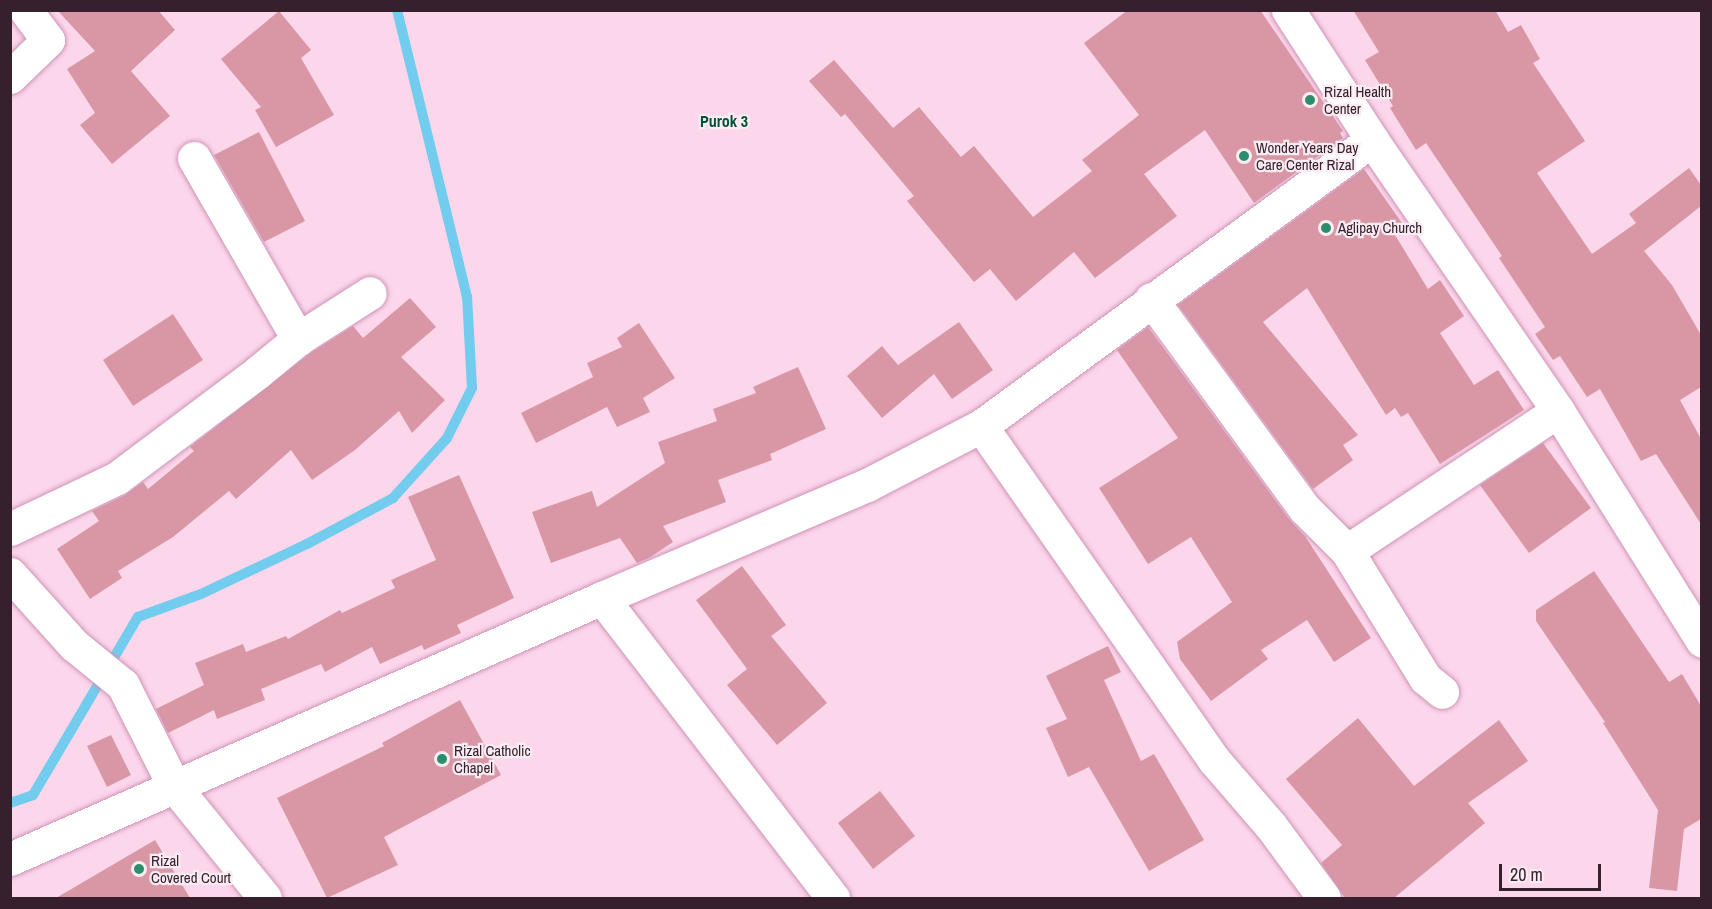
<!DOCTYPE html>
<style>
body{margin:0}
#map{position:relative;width:1712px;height:909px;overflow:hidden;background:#fcd6eb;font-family:"Archivo Narrow",sans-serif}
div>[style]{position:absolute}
.stream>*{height:10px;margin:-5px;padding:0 5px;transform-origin:5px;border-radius:5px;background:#72cced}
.building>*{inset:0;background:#d997a6}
.roads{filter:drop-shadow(0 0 2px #ce94b5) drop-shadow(0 0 2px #ce94b5)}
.minor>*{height:33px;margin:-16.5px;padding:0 16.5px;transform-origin:16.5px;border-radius:16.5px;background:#fff}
.dots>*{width:16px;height:16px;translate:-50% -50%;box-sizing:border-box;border:3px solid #f9ecf2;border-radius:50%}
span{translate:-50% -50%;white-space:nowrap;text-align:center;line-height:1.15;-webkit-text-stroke:4.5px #f9ecf2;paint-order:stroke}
.poi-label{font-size:15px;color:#37202d}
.left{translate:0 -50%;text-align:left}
.neighbourhood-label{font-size:16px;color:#024f37;font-weight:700}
.frame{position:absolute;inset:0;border:12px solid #37202d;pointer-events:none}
.scale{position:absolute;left:1499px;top:864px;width:102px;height:27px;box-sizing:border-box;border:3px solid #37202d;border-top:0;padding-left:8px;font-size:18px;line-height:21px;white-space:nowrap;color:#37202d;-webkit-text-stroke:4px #f9ecf2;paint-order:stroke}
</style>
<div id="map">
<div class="stream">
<i style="left:10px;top:803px;width:24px;rotate:-19deg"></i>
<i style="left:33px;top:795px;width:207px;rotate:-59.5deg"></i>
<i style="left:138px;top:617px;width:67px;rotate:-20.1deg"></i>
<i style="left:201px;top:594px;width:117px;rotate:-25.3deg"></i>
<i style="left:307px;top:544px;width:98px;rotate:-28.1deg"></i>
<i style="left:393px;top:498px;width:81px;rotate:-48deg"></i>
<i style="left:447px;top:438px;width:56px;rotate:-63.4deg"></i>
<i style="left:472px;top:388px;width:91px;rotate:-93.1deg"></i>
<i style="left:467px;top:297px;width:295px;rotate:-103.7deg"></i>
</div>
<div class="building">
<i style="clip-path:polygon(57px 10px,158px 10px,175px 30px,131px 71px,170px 116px,112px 164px,80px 125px,95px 113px,67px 69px,95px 51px)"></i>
<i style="clip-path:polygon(1128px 10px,1260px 10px,1343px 131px,1340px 133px,1343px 138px,1254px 203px,1205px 130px,1144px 174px,1177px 216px,1095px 278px,1074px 252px,1016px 301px,990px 269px,974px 282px,907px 201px,914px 196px,845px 114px,841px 117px,809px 81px,834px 60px,893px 128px,919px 107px,961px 157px,974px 146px,1033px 217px,1092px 171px,1082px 160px,1139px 115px,1084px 43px)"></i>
<i style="clip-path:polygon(1353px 10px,1495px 10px,1508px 32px,1521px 25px,1540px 59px,1533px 63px,1585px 141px,1537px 173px,1592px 254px,1636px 223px,1629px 214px,1689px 168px,1701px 185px,1701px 206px,1644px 251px,1672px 285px,1701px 335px,1701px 387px,1680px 400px,1701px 439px,1701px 524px,1656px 454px,1641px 461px,1600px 389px,1587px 397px,1560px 356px,1553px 360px,1535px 334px,1545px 327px,1499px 258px,1502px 256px,1426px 143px,1416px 150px,1390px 108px,1393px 106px,1365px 60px,1379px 52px)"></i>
<i style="clip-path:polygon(279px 11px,311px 50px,301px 58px,334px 115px,276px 147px,255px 110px,261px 107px,221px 59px)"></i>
<i style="clip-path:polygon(259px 132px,305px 221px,264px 242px,214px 155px)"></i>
<i style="clip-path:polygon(1364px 169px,1402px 223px,1392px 230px,1428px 289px,1440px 280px,1464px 316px,1440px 333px,1474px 385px,1498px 370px,1524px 410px,1440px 464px,1408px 413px,1401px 417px,1395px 408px,1386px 415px,1307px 288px,1263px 322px,1358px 435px,1343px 445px,1353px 460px,1313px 489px,1178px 305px)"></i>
<i style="clip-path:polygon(410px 298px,436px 327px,401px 357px,445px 400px,412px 433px,399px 411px,355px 450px,312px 480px,291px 450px,236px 499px,229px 491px,173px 537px,118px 571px,122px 578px,90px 599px,57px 549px,99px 521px,92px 511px,125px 495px,143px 482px,148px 489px,194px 451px,190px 447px,309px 354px,353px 326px,363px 338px)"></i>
<i style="clip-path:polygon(173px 314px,203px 360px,133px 406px,103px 360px)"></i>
<i style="clip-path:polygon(959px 322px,993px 370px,952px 399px,934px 374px,882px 418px,847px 376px,882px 346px,898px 365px)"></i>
<i style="clip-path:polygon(639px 323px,675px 378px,643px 398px,650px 412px,617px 427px,607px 407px,536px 443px,521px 413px,593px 377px,587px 363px,622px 347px,617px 338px)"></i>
<i style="clip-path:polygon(1148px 327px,1289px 519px,1305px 536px,1371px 638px,1334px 662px,1307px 620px,1261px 650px,1268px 659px,1211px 701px,1180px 659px,1177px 642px,1232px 602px,1191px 537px,1148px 564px,1099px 488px,1178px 438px,1117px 350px)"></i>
<i style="clip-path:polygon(798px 367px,826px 429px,770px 454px,772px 460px,718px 480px,726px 502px,663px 526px,673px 542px,649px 558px,637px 563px,620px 538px,551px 563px,532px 512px,592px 491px,597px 507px,665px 463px,658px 442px,717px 421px,713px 409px,756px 393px,753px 387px)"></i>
<i style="clip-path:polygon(1543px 443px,1591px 508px,1529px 553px,1480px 485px)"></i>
<i style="clip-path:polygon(459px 475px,514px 598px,457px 625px,461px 633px,424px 650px,422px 645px,380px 664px,372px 647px,325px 672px,321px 664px,261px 689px,265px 700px,217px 719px,214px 710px,168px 733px,156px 709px,204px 685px,195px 663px,243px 644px,246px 652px,286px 636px,288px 639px,340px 610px,342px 613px,395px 588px,391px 580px,436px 560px,408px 497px)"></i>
<i style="clip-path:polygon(742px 566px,786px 625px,771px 636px,827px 703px,777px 745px,727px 685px,747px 669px,696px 600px)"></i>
<i style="clip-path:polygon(1594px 571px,1669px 682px,1682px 674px,1701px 706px,1701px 819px,1684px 829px,1677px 891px,1649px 888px,1658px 810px,1603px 723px,1605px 722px,1536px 621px,1536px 610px)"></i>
<i style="clip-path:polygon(1108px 646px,1121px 672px,1104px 680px,1141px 761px,1154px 754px,1204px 840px,1149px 871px,1089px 767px,1068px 777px,1046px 728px,1067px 719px,1046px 676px)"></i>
<i style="clip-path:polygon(460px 700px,501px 775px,384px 837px,398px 865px,327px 898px,277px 798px,384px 746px,382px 743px)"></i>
<i style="clip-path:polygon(1358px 718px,1414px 786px,1499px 720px,1528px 761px,1468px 803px,1485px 823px,1394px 898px,1345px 898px,1321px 863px,1342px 845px,1286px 779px)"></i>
<i style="clip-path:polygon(111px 735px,131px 775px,107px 787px,87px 746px)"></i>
<i style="clip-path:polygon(880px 791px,915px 836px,873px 869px,838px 823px)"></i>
<i style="clip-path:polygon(155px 840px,190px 898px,56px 898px)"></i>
</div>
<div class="roads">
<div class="minor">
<i style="left:1288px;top:10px;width:155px;rotate:57.1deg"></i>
<i style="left:1372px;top:140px;width:329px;rotate:55.5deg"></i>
<i style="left:1558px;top:411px;width:271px;rotate:57.9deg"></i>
<i style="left:10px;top:77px;width:53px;rotate:-44.2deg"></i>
<i style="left:48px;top:40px;width:38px;rotate:-127deg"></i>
<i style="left:194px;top:158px;width:209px;rotate:60.1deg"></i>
<i style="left:1151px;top:299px;width:259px;rotate:53.8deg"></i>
<i style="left:1304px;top:508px;width:61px;rotate:45deg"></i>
<i style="left:1347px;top:551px;width:149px;rotate:58.4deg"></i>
<i style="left:1425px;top:678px;width:22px;rotate:39deg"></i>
<i style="left:981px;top:426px;width:407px;rotate:55.1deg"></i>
<i style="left:1214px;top:760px;width:87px;rotate:49.2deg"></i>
<i style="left:1271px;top:826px;width:89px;rotate:53.6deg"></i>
<i style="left:10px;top:529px;width:119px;rotate:-25.5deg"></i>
<i style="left:117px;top:478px;width:176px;rotate:-36.9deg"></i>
<i style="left:258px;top:372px;width:52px;rotate:-39.5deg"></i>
<i style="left:298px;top:339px;width:85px;rotate:-32.6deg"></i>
<i style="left:1347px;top:551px;width:253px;rotate:-33.6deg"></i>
<i style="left:10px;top:574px;width:96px;rotate:48deg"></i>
<i style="left:74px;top:645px;width:63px;rotate:39.2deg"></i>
<i style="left:123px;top:685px;width:113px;rotate:63.2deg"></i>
<i style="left:174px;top:786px;width:144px;rotate:50.9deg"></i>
<i style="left:602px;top:598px;width:379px;rotate:52.4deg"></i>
<i style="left:10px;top:859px;width:647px;rotate:-23.79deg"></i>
<i style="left:602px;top:598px;width:288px;rotate:-23.1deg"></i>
<i style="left:867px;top:485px;width:128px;rotate:-27.4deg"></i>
<i style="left:981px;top:426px;width:484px;rotate:-36.2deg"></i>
</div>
</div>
<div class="dots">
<i style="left:1310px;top:100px;background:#2a8e6a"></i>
<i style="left:1244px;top:156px;background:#2a8e6a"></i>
<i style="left:1326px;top:228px;background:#2a8e6a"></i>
<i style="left:442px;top:759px;background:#2a8e6a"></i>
<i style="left:139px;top:869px;background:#2a8e6a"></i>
</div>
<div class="poi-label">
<span class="left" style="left:1324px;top:100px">Rizal Health<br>Center</span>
<span class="left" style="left:1256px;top:156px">Wonder Years Day<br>Care Center Rizal</span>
<span class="left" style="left:1338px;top:228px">Aglipay Church</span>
<span class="left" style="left:454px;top:759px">Rizal Catholic<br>Chapel</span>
<span class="left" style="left:151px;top:869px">Rizal<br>Covered Court</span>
</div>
<div class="neighbourhood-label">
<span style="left:724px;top:121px">Purok 3</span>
</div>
<div class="frame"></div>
<div class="scale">20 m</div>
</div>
